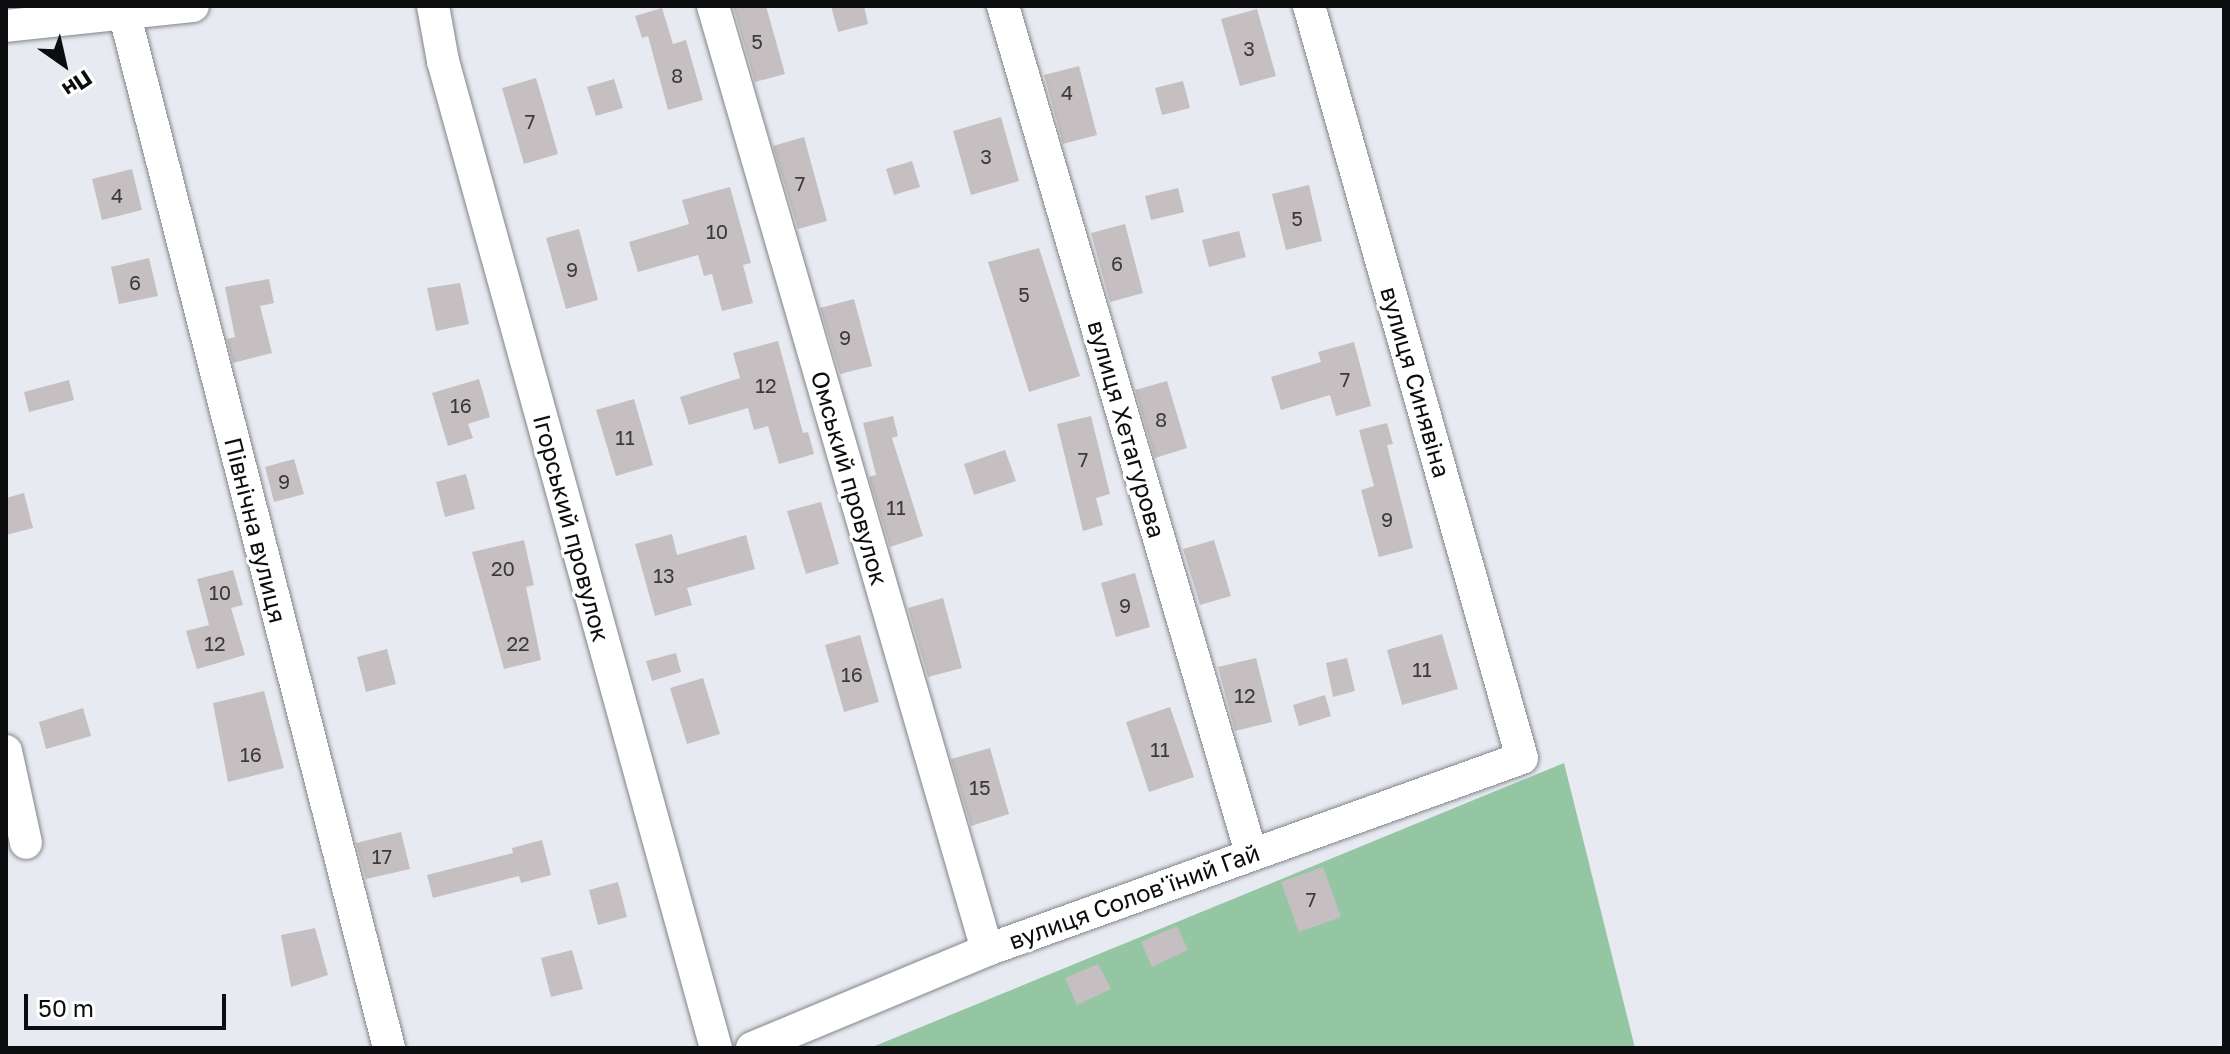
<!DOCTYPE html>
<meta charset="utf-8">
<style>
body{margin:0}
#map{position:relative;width:2230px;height:1054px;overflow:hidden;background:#e7eaf0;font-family:"Golos Text",sans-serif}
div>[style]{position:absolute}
.green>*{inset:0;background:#95c6a4}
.building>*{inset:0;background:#c6bfc1}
.roads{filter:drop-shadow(0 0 2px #82858a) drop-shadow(0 0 2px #82858a)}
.street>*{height:32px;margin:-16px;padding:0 16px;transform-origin:16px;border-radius:16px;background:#fff}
span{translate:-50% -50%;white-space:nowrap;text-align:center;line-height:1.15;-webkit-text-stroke:6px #fff;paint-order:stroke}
.number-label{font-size:20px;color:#3a3a3c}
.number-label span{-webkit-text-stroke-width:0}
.street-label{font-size:24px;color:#0c0d0f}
.frame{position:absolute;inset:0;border:8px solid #0c0d0f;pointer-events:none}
.north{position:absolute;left:24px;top:24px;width:80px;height:80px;-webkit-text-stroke:6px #fff;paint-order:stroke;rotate:146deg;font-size:22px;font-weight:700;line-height:32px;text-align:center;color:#0c0d0f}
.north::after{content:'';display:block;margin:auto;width:28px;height:36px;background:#0c0d0f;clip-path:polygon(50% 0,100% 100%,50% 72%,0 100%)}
.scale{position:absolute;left:24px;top:994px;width:202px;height:36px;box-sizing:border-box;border:4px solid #0c0d0f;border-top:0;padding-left:10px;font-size:24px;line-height:28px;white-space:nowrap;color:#0c0d0f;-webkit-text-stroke:6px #fff;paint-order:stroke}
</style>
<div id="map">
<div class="green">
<i style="clip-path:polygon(1564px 763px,1635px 1048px,870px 1048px)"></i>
</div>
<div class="building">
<i style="clip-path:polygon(733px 6px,766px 6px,785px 74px,755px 82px)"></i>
<i style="clip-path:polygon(831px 6px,864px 6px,868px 24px,838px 32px)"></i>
<i style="clip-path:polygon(662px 8px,673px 44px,686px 40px,703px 100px,668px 110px,648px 36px,642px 38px,635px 16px)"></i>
<i style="clip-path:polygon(1257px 9px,1276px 76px,1240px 86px,1221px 19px)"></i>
<i style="clip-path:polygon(1079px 66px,1097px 135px,1063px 144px,1044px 75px)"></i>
<i style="clip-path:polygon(536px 78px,558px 154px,524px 164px,502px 88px)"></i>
<i style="clip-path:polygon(614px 79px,623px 108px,596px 116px,587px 87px)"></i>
<i style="clip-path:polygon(1183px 81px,1190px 108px,1162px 115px,1155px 88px)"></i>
<i style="clip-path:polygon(1001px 117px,1019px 181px,971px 195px,953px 131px)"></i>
<i style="clip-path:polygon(804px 137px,827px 221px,798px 229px,773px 146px)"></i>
<i style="clip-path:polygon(912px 161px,920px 187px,894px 195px,886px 169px)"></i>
<i style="clip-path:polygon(132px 169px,142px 210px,102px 220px,92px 179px)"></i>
<i style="clip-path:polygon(1309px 185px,1322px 241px,1286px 250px,1272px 194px)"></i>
<i style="clip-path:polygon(730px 187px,751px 263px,743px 265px,753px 303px,722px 311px,712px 274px,704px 276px,698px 255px,638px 272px,629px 242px,689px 224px,682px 200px)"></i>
<i style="clip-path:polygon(1178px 188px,1184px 212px,1151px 220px,1145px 196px)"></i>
<i style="clip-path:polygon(1125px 224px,1143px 293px,1110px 302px,1091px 233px)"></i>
<i style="clip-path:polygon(579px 229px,598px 300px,566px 309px,546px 238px)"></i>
<i style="clip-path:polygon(1239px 231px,1246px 257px,1209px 267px,1202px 240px)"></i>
<i style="clip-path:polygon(1039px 248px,1080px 376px,1029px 392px,988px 262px)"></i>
<i style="clip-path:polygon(149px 258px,158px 296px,119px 304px,111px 267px)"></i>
<i style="clip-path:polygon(269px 279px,274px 303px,260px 306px,272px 353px,233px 363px,227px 339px,235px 337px,225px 287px)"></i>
<i style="clip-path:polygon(460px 283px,469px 324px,436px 331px,427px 288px)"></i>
<i style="clip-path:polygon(854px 299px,872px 366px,840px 374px,820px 308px)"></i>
<i style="clip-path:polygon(778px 341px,803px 433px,808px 432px,814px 454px,779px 464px,768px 426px,754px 430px,748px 408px,689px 425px,680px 397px,740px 378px,733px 353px)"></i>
<i style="clip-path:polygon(1354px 342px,1371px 406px,1336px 416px,1330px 395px,1281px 410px,1271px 377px,1321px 362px,1318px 352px)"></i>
<i style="clip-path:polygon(479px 379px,490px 417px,468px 424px,473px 438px,448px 446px,432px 393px)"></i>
<i style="clip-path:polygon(69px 380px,74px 400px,29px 412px,24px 392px)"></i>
<i style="clip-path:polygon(1167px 381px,1187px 448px,1155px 458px,1135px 390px)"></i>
<i style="clip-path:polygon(634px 399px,653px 465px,616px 476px,596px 410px)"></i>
<i style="clip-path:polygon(893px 416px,898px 436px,892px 438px,923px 536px,890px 547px,869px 477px,876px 475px,863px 423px)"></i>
<i style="clip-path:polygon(1091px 416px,1110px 494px,1096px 498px,1103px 525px,1083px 531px,1057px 424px)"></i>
<i style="clip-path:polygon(1387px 423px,1393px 444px,1387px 445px,1413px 548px,1379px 557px,1361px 490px,1374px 486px,1359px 430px)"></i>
<i style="clip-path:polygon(1005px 450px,1016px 481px,974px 495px,964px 464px)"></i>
<i style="clip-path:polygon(294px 459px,304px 494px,274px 502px,265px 467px)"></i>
<i style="clip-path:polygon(466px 474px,475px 509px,445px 517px,436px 482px)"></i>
<i style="clip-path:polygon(24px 493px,33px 528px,6px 535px,6px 498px)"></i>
<i style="clip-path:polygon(821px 502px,839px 564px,806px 574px,787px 511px)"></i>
<i style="clip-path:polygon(672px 534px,677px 555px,746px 535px,755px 569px,687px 588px,692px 605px,655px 616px,635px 544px)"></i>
<i style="clip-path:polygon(524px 540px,534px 585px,526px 587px,541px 660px,504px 669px,472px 552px)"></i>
<i style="clip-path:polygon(1214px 540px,1231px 596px,1200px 605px,1183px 549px)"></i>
<i style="clip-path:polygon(233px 570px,243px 605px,231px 608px,245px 655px,197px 669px,186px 631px,209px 625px,197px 579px)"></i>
<i style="clip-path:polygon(1135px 573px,1150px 627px,1116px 637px,1101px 583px)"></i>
<i style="clip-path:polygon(943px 598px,962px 668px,928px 677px,908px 608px)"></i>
<i style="clip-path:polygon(1442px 634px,1458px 689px,1402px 705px,1387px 650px)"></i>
<i style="clip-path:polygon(860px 635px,879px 702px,844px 712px,825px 645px)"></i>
<i style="clip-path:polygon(387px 649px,396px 684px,366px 692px,357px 657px)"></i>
<i style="clip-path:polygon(676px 653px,681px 672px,652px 681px,646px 661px)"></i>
<i style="clip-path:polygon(1256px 658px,1272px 722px,1235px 731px,1218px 667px)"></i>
<i style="clip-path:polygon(1347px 658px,1355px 691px,1333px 697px,1326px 663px)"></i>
<i style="clip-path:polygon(703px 678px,720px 734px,687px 744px,670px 688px)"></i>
<i style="clip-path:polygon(264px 691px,284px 768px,228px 782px,213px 703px)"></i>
<i style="clip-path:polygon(1325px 695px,1331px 716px,1299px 726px,1293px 705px)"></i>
<i style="clip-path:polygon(1170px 707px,1194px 777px,1149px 792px,1126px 722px)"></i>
<i style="clip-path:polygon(83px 708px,91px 736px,46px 749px,39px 722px)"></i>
<i style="clip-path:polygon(990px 748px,1009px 814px,971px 826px,951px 759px)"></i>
<i style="clip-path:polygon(401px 832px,410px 869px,366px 879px,356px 843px)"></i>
<i style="clip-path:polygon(542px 840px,551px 875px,521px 883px,519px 876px,433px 898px,427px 875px,513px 853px,512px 848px)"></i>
<i style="clip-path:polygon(1323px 867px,1341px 917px,1299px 932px,1281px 882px)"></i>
<i style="clip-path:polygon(618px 882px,627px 917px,598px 925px,589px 890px)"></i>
<i style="clip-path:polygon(1177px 926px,1188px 950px,1152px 967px,1141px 942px)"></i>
<i style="clip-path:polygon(315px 928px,328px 975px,291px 987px,281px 935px)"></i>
<i style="clip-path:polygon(572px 950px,583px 989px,551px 997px,541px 958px)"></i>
<i style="clip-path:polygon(1098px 964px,1111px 989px,1077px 1005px,1065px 978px)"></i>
</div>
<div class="roads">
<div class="street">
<i style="left:433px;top:6px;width:56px;rotate:79.7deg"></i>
<i style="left:443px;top:61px;width:1024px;rotate:74.54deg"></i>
<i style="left:713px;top:6px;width:983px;rotate:73.81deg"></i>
<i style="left:1003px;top:6px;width:883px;rotate:73.68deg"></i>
<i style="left:124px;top:12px;width:1069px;rotate:75.65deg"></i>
<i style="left:6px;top:26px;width:188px;rotate:-6.1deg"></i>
<i style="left:6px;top:751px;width:94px;rotate:77.7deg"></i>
<i style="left:752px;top:1048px;width:255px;rotate:-22.6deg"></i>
<i style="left:987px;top:950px;width:568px;rotate:-19.74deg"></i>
<i style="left:1522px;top:758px;width:782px;rotate:-105.81deg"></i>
</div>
</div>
<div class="number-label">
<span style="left:757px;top:41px">5</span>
<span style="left:1249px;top:48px">3</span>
<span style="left:677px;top:75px">8</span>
<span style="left:1067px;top:92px">4</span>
<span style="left:530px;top:121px">7</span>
<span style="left:986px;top:156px">3</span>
<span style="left:800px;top:183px">7</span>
<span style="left:117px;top:195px">4</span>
<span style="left:1297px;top:218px">5</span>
<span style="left:717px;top:231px">10</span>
<span style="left:1117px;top:263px">6</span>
<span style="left:572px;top:269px">9</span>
<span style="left:135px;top:282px">6</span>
<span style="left:1024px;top:294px">5</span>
<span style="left:845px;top:337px">9</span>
<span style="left:1345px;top:379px">7</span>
<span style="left:766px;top:385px">12</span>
<span style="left:461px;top:405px">16</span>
<span style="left:1161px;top:419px">8</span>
<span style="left:625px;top:437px">11</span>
<span style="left:1083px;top:459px">7</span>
<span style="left:284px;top:481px">9</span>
<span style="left:896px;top:507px">11</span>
<span style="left:1387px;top:519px">9</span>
<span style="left:503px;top:568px">20</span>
<span style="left:664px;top:575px">13</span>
<span style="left:220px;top:592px">10</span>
<span style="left:1125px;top:605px">9</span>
<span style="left:215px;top:643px">12</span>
<span style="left:518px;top:643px">22</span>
<span style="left:1422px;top:669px">11</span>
<span style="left:852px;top:674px">16</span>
<span style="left:1245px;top:695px">12</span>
<span style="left:1160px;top:749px">11</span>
<span style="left:251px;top:754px">16</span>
<span style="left:980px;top:787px">15</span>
<span style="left:382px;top:856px">17</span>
<span style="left:1311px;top:899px">7</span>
</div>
<div class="street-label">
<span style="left:1416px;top:382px;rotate:74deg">вулиця Синявіна</span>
<span style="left:1127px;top:429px;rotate:74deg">вулиця Хетагурова</span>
<span style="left:850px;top:478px;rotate:74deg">Омський провулок</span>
<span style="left:572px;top:528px;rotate:75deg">Ігорський провулок</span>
<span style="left:256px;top:530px;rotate:76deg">Північна вулиця</span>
<span style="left:1134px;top:896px;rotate:-20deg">вулиця Солов'їний Гай</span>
</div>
<div class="frame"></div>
<div class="north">Пн</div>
<div class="scale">50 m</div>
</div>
